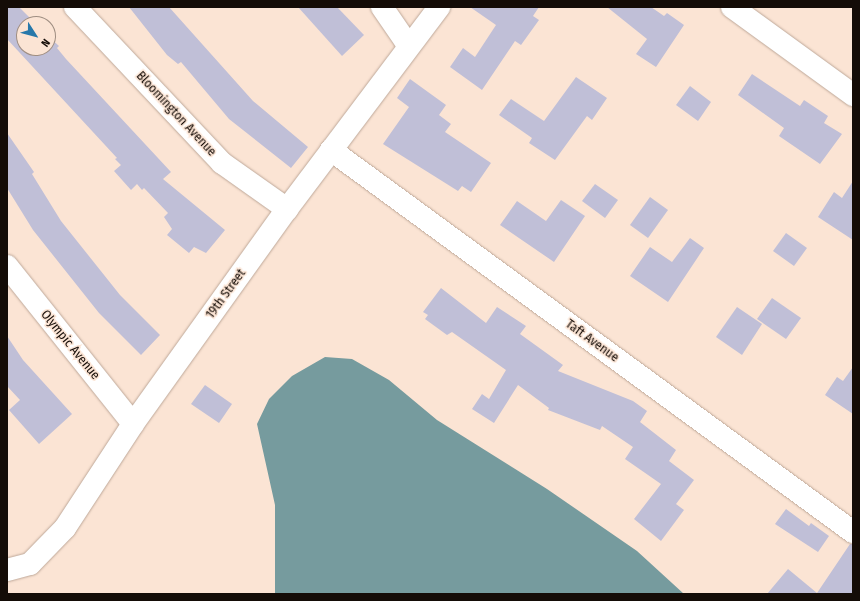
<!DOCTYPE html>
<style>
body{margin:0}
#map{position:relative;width:860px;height:601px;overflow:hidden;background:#fbe4d4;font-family:"Fira Sans Condensed",sans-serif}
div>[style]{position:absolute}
.water>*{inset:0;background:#769b9e}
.building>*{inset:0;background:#c0bfd7}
.roads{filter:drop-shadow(0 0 1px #bea899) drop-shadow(0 0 1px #bea899)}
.minor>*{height:22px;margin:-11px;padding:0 11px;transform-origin:11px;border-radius:11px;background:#fff}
span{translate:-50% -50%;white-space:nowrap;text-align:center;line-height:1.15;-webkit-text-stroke:3px #fbe4d4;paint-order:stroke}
.street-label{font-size:13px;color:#140c07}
.frame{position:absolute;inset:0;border:8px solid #140c07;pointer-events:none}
.north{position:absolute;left:16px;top:16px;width:40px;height:40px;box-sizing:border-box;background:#fbe4d4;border:1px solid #9f8e82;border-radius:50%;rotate:126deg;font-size:11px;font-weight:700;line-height:16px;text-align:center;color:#140c07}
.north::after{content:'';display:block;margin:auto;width:14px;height:18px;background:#2778aa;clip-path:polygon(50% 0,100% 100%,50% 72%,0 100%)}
</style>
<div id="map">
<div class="water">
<i style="clip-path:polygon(325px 357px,352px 359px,389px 380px,437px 420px,547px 489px,637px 551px,684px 594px,275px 594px,275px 505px,257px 424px,269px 399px,292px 376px)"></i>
</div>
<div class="building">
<i style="clip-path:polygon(7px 7px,19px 7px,36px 24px,24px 24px,24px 48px,48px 48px,48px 36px,59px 46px,57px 48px,66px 59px,171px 172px,163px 179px,225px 230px,206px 253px,194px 247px,189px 253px,167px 235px,172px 229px,164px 217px,168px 213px,144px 188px,142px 190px,137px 184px,131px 190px,114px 171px,121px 165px,115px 159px,117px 158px,7px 39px)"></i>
<i style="clip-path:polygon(129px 7px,169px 7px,253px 101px,308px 147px,291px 168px,229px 119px,181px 62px,178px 64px,167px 55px)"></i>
<i style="clip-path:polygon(298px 7px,337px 7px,364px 35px,342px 56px)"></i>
<i style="clip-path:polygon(470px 7px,539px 7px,533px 16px,539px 20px,521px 45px,515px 41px,482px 90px,450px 67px,463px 48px,475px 57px,496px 25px)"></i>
<i style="clip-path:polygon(607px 7px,651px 7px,664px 16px,667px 13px,684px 25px,656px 67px,636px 54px,647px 39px)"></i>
<i style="clip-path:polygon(752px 74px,800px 106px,804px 100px,828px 116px,824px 123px,842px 134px,820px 164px,779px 136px,784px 128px,738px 95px)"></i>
<i style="clip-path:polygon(576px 77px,607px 98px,592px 120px,587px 116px,555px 160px,529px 143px,532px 138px,499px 115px,511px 99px,544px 121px)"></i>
<i style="clip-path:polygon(410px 79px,446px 105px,439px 115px,451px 124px,445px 132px,491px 163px,471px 192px,462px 186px,458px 191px,383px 144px,409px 107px,397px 98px)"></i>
<i style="clip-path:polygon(690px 86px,711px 102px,698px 121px,676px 105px)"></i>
<i style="clip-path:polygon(7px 133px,34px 172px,32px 174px,61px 221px,120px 295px,160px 335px,141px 355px,99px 313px,33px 230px,7px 188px)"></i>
<i style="clip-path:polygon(853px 181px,853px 240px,818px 217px,834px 192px,842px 198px)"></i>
<i style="clip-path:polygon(595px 184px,618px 200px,605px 218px,582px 201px)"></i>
<i style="clip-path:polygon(650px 197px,668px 210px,648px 238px,630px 225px)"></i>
<i style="clip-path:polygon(561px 200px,585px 216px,554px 262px,500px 225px,517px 201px,546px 221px)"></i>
<i style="clip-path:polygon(786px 233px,807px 248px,794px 266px,773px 251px)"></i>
<i style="clip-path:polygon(690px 238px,704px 248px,668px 302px,630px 276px,650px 247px,672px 262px)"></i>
<i style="clip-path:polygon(441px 288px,486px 323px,497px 307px,526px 326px,520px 334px,563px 365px,558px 371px,633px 401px,647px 411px,640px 422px,676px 450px,669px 461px,694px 480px,676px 504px,684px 510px,661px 541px,634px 519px,661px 484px,625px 459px,633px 447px,602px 426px,600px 430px,548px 410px,549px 408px,518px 385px,494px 423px,472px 409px,482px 394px,489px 399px,506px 370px,452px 332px,447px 335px,425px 319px,428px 315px,423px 312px)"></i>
<i style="clip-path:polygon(772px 298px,801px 318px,786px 339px,757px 319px)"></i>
<i style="clip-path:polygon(737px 307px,762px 324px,742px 355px,716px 337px)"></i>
<i style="clip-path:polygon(7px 336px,23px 360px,72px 414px,39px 444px,9px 410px,20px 400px,7px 386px)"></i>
<i style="clip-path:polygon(853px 367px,853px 414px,825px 395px,837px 377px,843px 381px)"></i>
<i style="clip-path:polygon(205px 385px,232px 404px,219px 423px,191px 404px)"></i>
<i style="clip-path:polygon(786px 509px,809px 526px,811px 523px,829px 536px,818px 552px,775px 524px)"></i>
<i style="clip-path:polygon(850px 544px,853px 544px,853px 594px,767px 594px,788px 569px,817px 593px)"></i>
</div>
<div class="roads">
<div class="minor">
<i style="left:75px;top:7px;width:214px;rotate:46.7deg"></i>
<i style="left:222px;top:163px;width:80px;rotate:35.3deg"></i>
<i style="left:382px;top:7px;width:46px;rotate:55.6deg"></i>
<i style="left:732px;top:7px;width:150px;rotate:36deg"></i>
<i style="left:331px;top:150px;width:647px;rotate:36.2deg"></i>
<i style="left:7px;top:266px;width:202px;rotate:51.4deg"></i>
<i style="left:7px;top:570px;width:24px;rotate:-15deg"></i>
<i style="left:30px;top:564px;width:50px;rotate:-45.8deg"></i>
<i style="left:65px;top:528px;width:124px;rotate:-56.8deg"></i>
<i style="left:133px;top:424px;width:264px;rotate:-54.4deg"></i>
<i style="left:287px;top:209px;width:253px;rotate:-53deg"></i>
</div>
</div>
<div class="street-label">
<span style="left:176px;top:114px;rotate:47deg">Bloomington Avenue</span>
<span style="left:226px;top:294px;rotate:-54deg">19th Street</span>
<span style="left:592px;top:341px;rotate:36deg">Taft Avenue</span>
<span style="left:70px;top:345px;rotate:51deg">Olympic Avenue</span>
</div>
<div class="frame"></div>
<div class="north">N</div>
</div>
